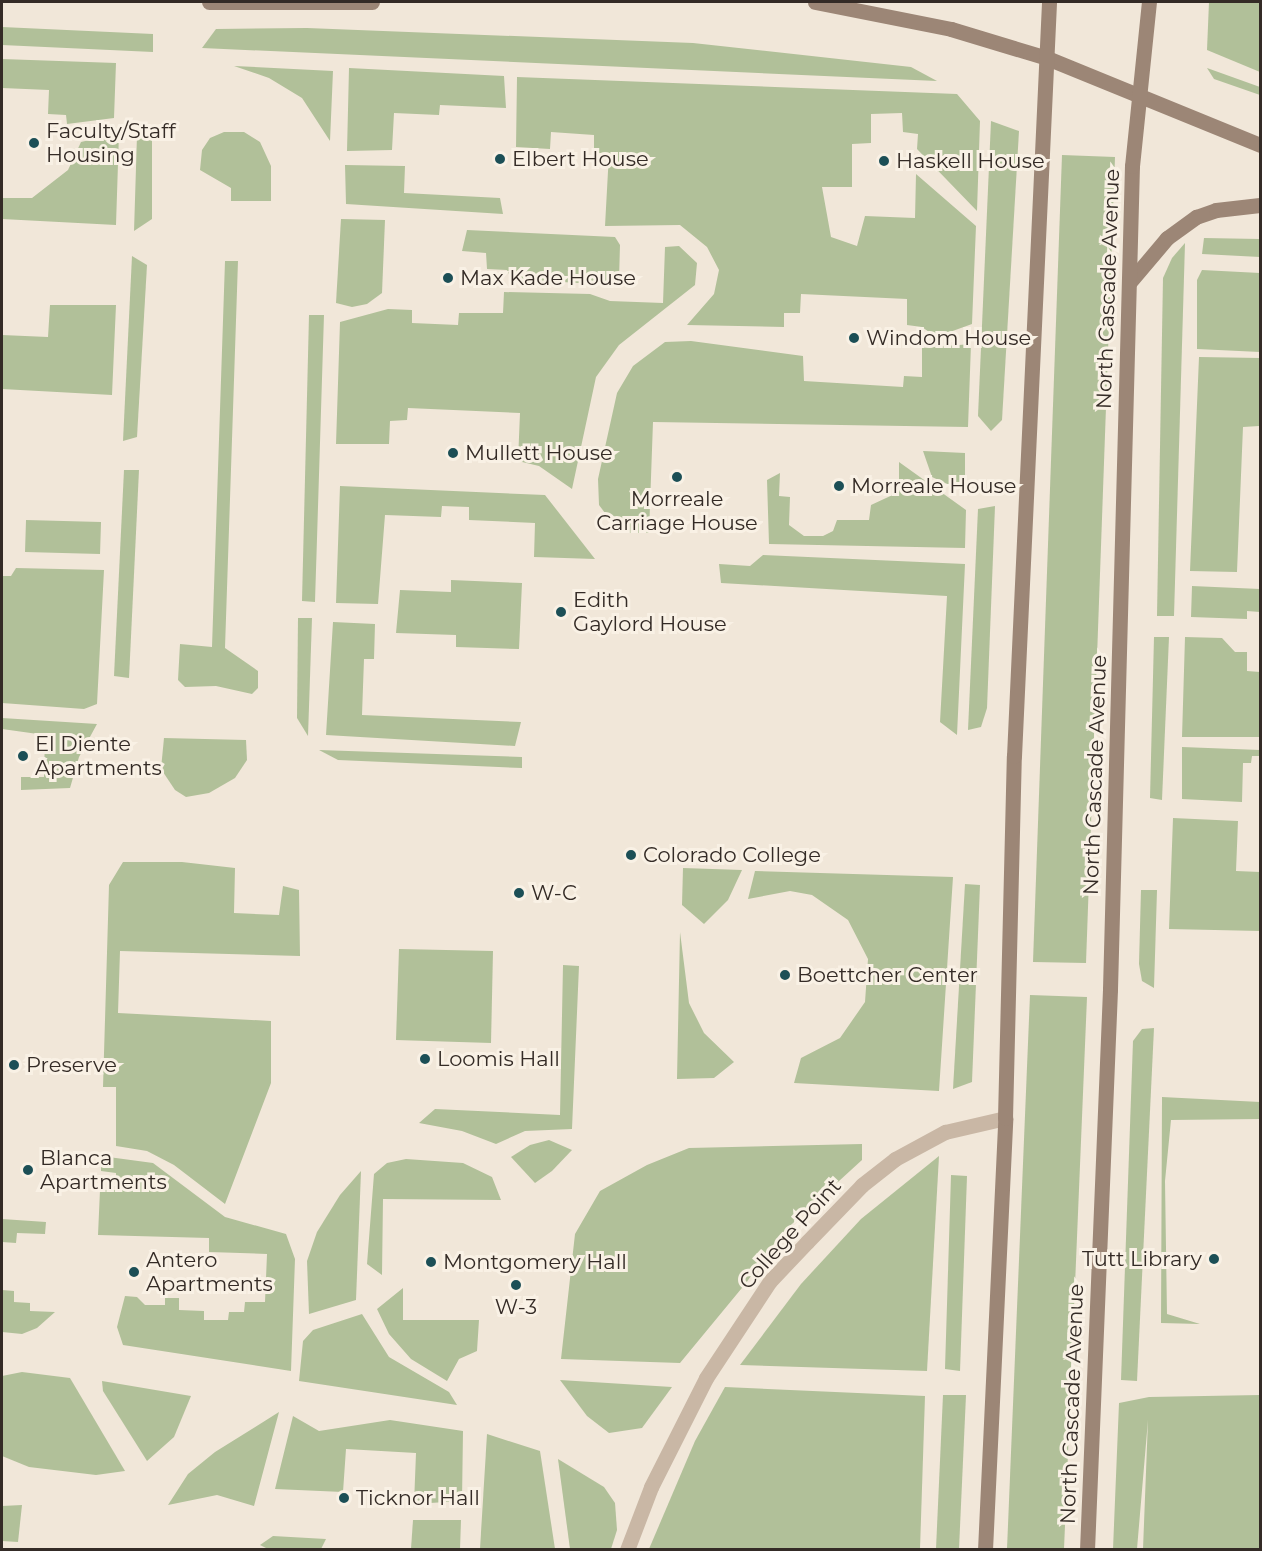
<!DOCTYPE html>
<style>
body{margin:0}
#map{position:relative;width:1262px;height:1551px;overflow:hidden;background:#f1e7d9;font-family:Montserrat,sans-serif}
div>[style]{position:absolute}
.green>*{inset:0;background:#b1c099}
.service>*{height:15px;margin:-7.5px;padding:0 7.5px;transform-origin:7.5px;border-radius:7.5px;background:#c9b7a5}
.pedestrian>*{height:15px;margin:-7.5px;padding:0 7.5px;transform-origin:7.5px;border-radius:7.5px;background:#c9b7a5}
.secondary>*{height:15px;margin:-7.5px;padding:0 7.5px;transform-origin:7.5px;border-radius:7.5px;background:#9c8676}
.dots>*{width:16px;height:16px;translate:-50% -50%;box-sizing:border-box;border:3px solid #f9f1e5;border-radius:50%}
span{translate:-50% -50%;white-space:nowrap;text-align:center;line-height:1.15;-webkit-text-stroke:6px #f9f1e5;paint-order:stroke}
.poi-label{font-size:21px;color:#342b26}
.left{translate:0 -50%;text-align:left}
.right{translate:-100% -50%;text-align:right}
.street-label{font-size:21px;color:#342b26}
.frame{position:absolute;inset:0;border:3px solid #342b26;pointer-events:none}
</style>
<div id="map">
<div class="green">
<i style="clip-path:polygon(1209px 2px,1260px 2px,1260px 72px,1207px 50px)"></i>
<i style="clip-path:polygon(2px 27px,153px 34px,153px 52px,2px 45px)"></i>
<i style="clip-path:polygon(307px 28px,693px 43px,911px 67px,937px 81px,202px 48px,216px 29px)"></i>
<i style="clip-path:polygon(2px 59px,116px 63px,114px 118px,67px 124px,66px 115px,48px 114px,49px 90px,2px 88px)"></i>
<i style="clip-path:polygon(234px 66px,333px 71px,330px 141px,302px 98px,269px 78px)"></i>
<i style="clip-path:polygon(349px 68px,504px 76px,506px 108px,440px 105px,439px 115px,394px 113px,392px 150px,347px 151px)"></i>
<i style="clip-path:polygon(1207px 68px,1260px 87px,1260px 95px,1214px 79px)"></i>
<i style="clip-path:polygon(517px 77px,957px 94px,980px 121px,977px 211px,917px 149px,918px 134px,903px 132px,902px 113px,871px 114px,871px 143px,852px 144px,852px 187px,822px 187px,831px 237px,857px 246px,865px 216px,915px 218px,916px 174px,976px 226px,972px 324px,936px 337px,922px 327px,907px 325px,907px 299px,801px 294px,800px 313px,784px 313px,784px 327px,687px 325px,714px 294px,719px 270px,707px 247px,680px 225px,605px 226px,609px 153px,594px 153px,594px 135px,551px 132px,550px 149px,516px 147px)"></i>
<i style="clip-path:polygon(991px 121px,1019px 131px,1002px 420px,991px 431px,978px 416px)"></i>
<i style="clip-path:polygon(224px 132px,244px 132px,260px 142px,271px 166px,271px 201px,231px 201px,231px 188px,200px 170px,202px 150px,210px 138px)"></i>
<i style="clip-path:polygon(119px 133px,116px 225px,2px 219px,2px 198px,32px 198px,68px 170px,81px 142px)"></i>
<i style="clip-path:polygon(137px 136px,152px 137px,152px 219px,134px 231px)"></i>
<i style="clip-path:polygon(1062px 155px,1115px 157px,1086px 963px,1033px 962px)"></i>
<i style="clip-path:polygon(345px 165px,405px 166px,404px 193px,500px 198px,503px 214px,346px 204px)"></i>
<i style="clip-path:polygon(341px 219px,385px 220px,382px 293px,367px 304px,352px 307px,336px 303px)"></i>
<i style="clip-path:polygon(467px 230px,615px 237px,620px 245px,619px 280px,596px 284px,511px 279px,507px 270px,487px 269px,486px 253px,462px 251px)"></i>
<i style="clip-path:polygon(1204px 238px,1260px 239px,1260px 257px,1202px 254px)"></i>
<i style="clip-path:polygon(1185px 243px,1174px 616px,1157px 616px,1163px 278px,1172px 258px)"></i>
<i style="clip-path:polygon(679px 246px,697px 263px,695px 285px,619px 345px,596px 377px,572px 489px,539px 466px,518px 461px,520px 413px,408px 408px,407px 420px,390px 421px,389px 444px,336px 444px,340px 322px,388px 309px,412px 310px,412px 323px,458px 325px,459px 313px,503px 313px,504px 292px,590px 294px,610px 301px,663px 303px,665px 247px)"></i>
<i style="clip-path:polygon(132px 256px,147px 265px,137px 437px,123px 441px)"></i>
<i style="clip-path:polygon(225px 261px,238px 261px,225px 648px,258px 671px,258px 688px,252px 694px,216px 686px,185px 687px,178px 680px,180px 644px,212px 647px)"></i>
<i style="clip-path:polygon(1202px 270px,1260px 273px,1260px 352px,1197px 349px,1197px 280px)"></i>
<i style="clip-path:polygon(50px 305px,116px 305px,112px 395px,2px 389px,2px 335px,48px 337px)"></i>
<i style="clip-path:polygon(309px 315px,324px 315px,315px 602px,302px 601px)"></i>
<i style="clip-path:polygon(691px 341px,803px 356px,804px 381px,903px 387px,904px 376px,922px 377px,922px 348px,971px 344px,968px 427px,653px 422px,649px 533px,620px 533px,599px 505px,598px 479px,617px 393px,633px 366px,665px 342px)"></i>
<i style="clip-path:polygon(1199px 357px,1260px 358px,1259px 426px,1243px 427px,1237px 572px,1190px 571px)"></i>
<i style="clip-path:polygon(923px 451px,965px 453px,965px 492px,932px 477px)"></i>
<i style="clip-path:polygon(899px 462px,966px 510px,965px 548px,769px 544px,767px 480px,780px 473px,779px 496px,790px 497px,789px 525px,804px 536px,823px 536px,833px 531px,837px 520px,869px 520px,871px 505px,899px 492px)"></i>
<i style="clip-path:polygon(124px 470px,139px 470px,129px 678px,114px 676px)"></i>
<i style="clip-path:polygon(340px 486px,545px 495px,595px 559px,534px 557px,535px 523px,469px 520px,469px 507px,442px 506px,441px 517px,385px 515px,378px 604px,336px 603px)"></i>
<i style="clip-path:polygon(995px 506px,987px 708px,981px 727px,968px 730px,978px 509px)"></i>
<i style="clip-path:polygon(26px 520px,101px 522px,100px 554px,25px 552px)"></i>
<i style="clip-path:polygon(763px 555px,965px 564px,957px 735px,940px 722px,947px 596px,721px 583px,719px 564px,750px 566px)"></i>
<i style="clip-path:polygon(16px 568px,104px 570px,97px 704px,84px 709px,2px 703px,2px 576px,11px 576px)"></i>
<i style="clip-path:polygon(451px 580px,522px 583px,519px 649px,456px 647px,456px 635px,396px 633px,400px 590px,451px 592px)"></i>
<i style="clip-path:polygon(1192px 586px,1260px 589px,1260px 612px,1247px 611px,1247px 619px,1191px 617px)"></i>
<i style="clip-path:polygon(298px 618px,312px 618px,308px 736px,297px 718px)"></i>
<i style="clip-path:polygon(333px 622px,375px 624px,374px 659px,364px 659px,362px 715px,521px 722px,515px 746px,326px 735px)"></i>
<i style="clip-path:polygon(1154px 637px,1169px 637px,1162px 800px,1150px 798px)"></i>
<i style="clip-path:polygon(1185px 637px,1222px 638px,1235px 652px,1247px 652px,1247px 671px,1260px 672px,1260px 737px,1182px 737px)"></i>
<i style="clip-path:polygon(2px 718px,97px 724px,79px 757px,70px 788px,21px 790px,21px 777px,44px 777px,45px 735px,2px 729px)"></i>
<i style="clip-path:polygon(164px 738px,246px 740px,247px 760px,235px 778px,209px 793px,186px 797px,175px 790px,161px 769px)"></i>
<i style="clip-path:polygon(1182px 747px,1260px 750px,1260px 756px,1252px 756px,1251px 763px,1243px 763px,1242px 802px,1182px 799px)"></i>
<i style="clip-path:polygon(319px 750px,522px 757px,522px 768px,338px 760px)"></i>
<i style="clip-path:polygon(1173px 818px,1238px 821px,1236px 871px,1260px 872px,1260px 931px,1169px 929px)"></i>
<i style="clip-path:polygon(123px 862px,182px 862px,235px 868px,234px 913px,279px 915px,283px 886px,299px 890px,300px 956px,120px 951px,118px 1013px,271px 1021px,271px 1083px,225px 1204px,174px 1165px,147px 1151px,116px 1146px,116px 1087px,103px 1087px,109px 885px)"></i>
<i style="clip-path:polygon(683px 868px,742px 870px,728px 900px,704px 924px,682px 905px)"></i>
<i style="clip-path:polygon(755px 871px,953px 877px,939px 1091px,794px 1083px,801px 1058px,840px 1038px,865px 1002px,868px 959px,848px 920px,812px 895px,790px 891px,748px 899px)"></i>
<i style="clip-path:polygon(965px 884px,980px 885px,972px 1082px,953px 1089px)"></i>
<i style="clip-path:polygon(1141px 890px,1157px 890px,1154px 988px,1142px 981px,1139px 964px)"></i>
<i style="clip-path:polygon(680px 932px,689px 1003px,704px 1033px,734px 1062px,714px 1078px,677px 1079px)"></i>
<i style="clip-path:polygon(399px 949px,493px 951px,491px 1043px,396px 1040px)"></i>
<i style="clip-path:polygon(563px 965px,579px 966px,572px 1129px,525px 1131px,496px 1144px,462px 1131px,419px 1123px,435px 1109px,560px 1115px)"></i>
<i style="clip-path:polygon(1030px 995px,1087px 997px,1064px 1549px,1007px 1549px)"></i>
<i style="clip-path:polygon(1154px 1028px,1137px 1381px,1121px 1380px,1133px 1041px,1142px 1029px)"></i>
<i style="clip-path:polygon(1162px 1097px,1260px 1102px,1260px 1119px,1171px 1120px,1165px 1181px,1167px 1314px,1200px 1324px,1161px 1323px)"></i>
<i style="clip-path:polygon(549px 1140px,572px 1150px,552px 1171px,535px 1183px,511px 1157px,530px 1145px)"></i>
<i style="clip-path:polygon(862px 1144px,862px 1160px,781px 1234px,746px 1283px,680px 1363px,561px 1359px,575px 1234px,600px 1191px,647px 1165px,689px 1148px)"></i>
<i style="clip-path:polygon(101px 1156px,153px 1163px,225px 1217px,286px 1234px,295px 1259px,291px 1371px,123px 1345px,117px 1327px,125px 1296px,137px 1297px,145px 1305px,165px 1305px,165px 1298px,179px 1298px,179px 1310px,204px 1311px,204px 1320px,228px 1320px,229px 1312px,244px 1312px,245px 1302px,265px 1302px,267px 1254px,209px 1252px,209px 1238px,98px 1235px,100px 1190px,116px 1190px,116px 1173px,101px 1171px)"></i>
<i style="clip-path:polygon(939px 1156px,927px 1371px,740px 1365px,801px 1284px,861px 1219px)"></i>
<i style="clip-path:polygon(406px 1159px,463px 1163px,492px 1177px,501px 1200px,383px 1199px,382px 1275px,367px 1264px,374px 1174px,387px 1163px)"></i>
<i style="clip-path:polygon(361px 1171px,356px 1300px,309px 1314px,307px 1261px,317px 1232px,340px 1195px)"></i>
<i style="clip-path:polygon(951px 1175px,967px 1176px,960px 1371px,945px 1369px)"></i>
<i style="clip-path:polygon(2px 1219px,46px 1222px,45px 1234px,17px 1233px,16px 1243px,2px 1242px)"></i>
<i style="clip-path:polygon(403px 1288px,403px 1320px,479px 1320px,477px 1351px,459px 1359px,447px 1381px,411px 1359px,389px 1334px,377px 1309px)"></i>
<i style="clip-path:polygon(2px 1290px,14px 1291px,14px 1302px,30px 1303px,30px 1311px,55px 1312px,37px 1328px,22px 1334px,2px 1332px)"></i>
<i style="clip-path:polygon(362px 1314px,389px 1357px,449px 1392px,457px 1405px,299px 1381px,303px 1341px,313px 1330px)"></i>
<i style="clip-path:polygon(22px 1372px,70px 1378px,125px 1471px,96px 1475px,29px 1467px,2px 1456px,2px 1376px)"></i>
<i style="clip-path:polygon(560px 1380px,672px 1387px,642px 1428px,609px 1433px,587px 1416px)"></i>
<i style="clip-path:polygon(102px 1381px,191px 1396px,174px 1437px,147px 1461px,103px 1391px)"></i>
<i style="clip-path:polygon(725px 1387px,925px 1396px,920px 1549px,649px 1549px,695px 1441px)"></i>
<i style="clip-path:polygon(943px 1395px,966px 1395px,959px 1549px,936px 1549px)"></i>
<i style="clip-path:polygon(1260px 1395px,1260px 1549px,1143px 1549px,1148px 1420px,1137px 1549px,1113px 1549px,1119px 1403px,1149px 1397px)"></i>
<i style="clip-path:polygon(279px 1412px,254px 1506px,217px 1495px,168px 1505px,188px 1474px,215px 1452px)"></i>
<i style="clip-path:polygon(293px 1416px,319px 1431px,390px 1420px,463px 1431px,462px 1501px,414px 1504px,416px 1453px,346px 1449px,343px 1492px,275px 1489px)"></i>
<i style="clip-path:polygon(487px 1434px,540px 1451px,555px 1549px,480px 1549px)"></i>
<i style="clip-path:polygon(558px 1459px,604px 1487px,615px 1503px,617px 1530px,611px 1549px,570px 1549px)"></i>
<i style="clip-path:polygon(22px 1505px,18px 1542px,2px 1541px,2px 1506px)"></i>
<i style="clip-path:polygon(413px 1520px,461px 1520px,460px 1549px,411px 1549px)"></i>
<i style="clip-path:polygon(273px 1536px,326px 1539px,321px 1549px,268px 1549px,260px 1545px)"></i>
</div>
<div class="service">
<i style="left:651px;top:1487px;width:122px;rotate:-63.2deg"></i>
<i style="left:706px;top:1378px;width:116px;rotate:-56.6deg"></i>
<i style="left:770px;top:1281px;width:54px;rotate:-46.5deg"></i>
<i style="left:807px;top:1242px;width:79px;rotate:-46deg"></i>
<i style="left:862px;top:1185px;width:42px;rotate:-38.2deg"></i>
<i style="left:895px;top:1159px;width:57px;rotate:-28.4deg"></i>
<i style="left:945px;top:1132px;width:62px;rotate:-13.1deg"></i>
</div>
<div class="pedestrian">
<i style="left:627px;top:1550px;width:67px;rotate:-69.1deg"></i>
</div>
<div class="secondary">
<i style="left:209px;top:2px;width:163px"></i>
<i style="left:815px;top:2px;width:139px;rotate:11.2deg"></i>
<i style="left:951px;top:29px;width:100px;rotate:16.8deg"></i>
<i style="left:1047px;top:58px;width:230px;rotate:22.2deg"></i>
<i style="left:1129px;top:283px;width:59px;rotate:-49.8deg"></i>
<i style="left:1167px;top:238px;width:36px;rotate:-36deg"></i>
<i style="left:1196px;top:217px;width:21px;rotate:-19deg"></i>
<i style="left:1216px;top:210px;width:44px;rotate:-6.5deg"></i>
<i style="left:985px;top:1550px;width:432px;rotate:-87.3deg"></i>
<i style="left:1005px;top:1118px;width:362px;rotate:-88.6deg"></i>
<i style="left:1014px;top:756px;width:755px;rotate:-87.34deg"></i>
<i style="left:1087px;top:1550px;width:561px;rotate:-87.65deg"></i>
<i style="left:1110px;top:989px;width:823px;rotate:-88.47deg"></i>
<i style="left:1132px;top:166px;width:165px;rotate:-84.1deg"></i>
</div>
<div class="dots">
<i style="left:34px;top:143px;background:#1c4f56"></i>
<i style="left:500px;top:159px;background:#1c4f56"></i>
<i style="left:884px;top:161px;background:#1c4f56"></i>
<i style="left:448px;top:278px;background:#1c4f56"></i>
<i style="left:854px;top:338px;background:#1c4f56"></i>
<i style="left:453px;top:453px;background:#1c4f56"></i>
<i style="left:677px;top:477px;background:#1c4f56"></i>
<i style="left:839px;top:486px;background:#1c4f56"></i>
<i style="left:561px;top:612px;background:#1c4f56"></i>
<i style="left:23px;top:756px;background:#1c4f56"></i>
<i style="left:631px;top:855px;background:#1c4f56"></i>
<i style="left:519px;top:893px;background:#1c4f56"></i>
<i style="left:785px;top:975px;background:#1c4f56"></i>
<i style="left:425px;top:1059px;background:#1c4f56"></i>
<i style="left:14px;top:1065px;background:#1c4f56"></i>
<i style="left:28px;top:1170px;background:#1c4f56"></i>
<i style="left:1214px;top:1259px;background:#1c4f56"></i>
<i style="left:431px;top:1262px;background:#1c4f56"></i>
<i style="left:134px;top:1272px;background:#1c4f56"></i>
<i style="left:516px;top:1285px;background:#1c4f56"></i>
<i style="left:344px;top:1498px;background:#1c4f56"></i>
</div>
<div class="poi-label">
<span class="left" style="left:46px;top:143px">Faculty/Staff<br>Housing</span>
<span class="left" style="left:512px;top:159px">Elbert House</span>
<span class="left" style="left:896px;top:161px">Haskell House</span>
<span class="left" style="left:460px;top:278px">Max Kade House</span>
<span class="left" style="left:866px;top:338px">Windom House</span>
<span class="left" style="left:465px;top:453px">Mullett House</span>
<span class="left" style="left:851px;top:486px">Morreale House</span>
<span style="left:677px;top:511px">Morreale<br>Carriage House</span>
<span class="left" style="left:573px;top:612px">Edith<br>Gaylord House</span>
<span class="left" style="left:35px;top:756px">El Diente<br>Apartments</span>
<span class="left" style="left:643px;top:855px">Colorado College</span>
<span class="left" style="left:531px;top:893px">W-C</span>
<span class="left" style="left:797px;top:975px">Boettcher Center</span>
<span class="left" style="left:437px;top:1059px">Loomis Hall</span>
<span class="left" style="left:26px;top:1065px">Preserve</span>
<span class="left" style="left:40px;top:1170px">Blanca<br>Apartments</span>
<span class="right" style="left:1202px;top:1259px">Tutt Library</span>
<span class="left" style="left:146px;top:1272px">Antero<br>Apartments</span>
<span class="left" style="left:443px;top:1262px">Montgomery Hall</span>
<span style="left:516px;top:1307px">W-3</span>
<span class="left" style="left:356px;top:1498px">Ticknor Hall</span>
</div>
<div class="street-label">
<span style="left:1108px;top:289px;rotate:-88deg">North Cascade Avenue</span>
<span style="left:1095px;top:775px;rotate:-88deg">North Cascade Avenue</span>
<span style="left:790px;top:1234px;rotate:-48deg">College Point</span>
<span style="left:1072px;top:1404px;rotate:-88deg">North Cascade Avenue</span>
</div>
<div class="frame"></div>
</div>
